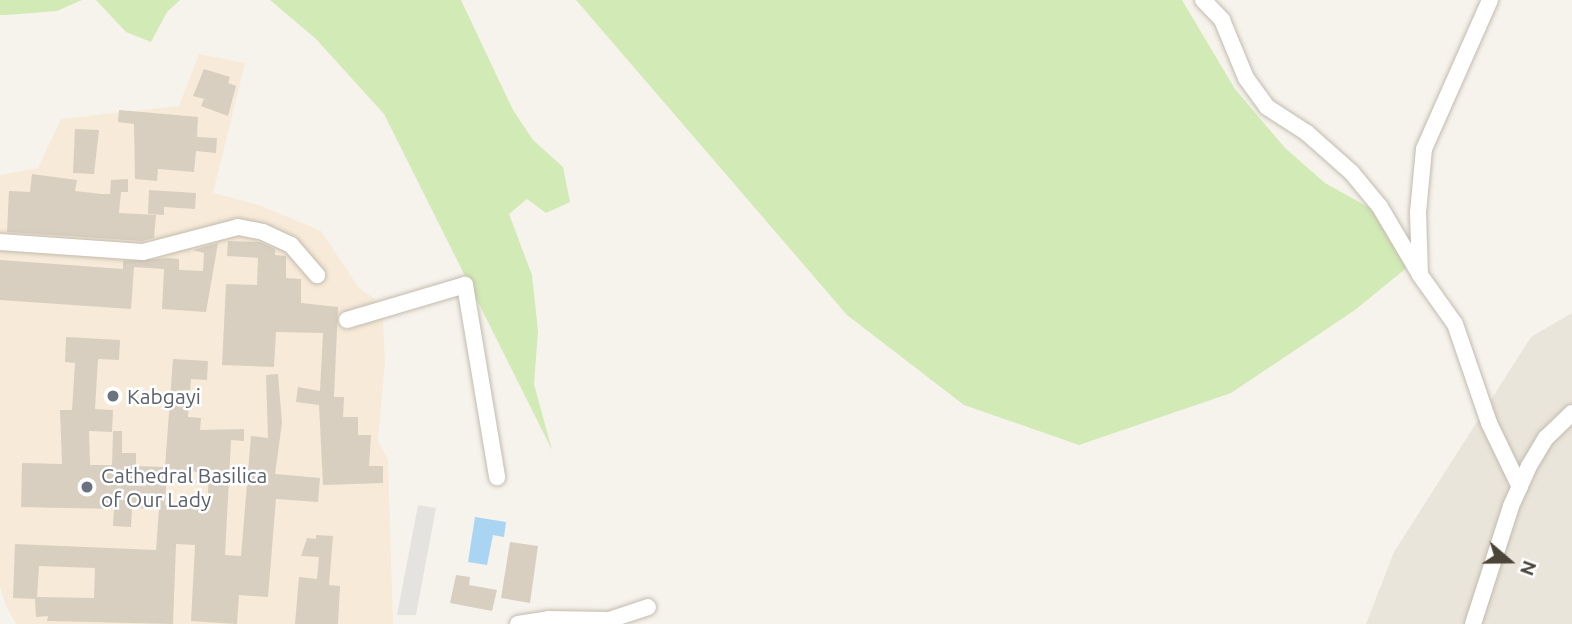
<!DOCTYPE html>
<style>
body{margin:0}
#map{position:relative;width:1572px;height:624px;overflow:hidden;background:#f6f3ec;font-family:Ubuntu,sans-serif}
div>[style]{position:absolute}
.residential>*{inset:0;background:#eae5da}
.commercial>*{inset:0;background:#f7ead8}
.green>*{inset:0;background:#d2eab5}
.parking>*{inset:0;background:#e5e3e0}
.water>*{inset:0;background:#a9d4f2}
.building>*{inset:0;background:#d8cfc1}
.roads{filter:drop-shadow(0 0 2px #c2bbae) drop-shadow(0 0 2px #c2bbae)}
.minor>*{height:16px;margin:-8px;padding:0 8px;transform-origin:8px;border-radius:8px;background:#fff}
.dots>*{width:19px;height:19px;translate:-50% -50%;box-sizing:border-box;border:4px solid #fff;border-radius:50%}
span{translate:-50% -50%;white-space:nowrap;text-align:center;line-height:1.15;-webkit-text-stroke:5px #fff;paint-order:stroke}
.worship-label{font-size:21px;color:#5b616d}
.left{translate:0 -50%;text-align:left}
.north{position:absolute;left:1474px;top:526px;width:70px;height:70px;-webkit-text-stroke:5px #fff;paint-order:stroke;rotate:110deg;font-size:19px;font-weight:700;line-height:28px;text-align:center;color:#4b4439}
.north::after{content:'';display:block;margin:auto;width:24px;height:32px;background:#4b4439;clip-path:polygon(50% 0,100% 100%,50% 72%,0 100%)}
</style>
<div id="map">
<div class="residential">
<i style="clip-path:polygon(1572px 313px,1572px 624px,1366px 624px,1394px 552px,1531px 337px)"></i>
</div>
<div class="commercial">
<i style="clip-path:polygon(199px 54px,245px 63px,213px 193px,259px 205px,321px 231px,359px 288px,382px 304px,385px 361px,378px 441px,388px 460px,393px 624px,16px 624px,6px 606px,0 587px,0 175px,38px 168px,61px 119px,179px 106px)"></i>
</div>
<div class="green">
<i style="clip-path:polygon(0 0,82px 0,57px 11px,6px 15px,0 15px)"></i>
<i style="clip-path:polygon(96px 0,180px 0,167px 12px,151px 42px,126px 32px)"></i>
<i style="clip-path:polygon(270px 0,461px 0,513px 110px,533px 140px,563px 167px,570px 202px,546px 213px,527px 199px,509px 214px,532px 275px,538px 331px,534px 384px,552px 450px,384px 114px,316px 39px)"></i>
<i style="clip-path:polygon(576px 0,1182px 0,1235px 89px,1285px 148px,1325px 183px,1377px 212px,1415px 261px,1355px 310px,1231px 393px,1079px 445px,964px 405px,847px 315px)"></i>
</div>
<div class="parking">
<i style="clip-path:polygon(418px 505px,436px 508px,416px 615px,397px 615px)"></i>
</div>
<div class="water">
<i style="clip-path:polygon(475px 517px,506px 522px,504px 537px,493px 535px,487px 565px,468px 562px)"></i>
</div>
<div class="building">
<i style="clip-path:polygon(204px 69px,230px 77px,228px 83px,236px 86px,228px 116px,201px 106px,204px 99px,193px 96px)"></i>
<i style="clip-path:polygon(119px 110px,198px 117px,197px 137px,217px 138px,216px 153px,196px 151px,194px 172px,158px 169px,157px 181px,135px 179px,134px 124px,118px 122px)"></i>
<i style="clip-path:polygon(75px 129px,99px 130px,94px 174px,73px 173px)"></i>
<i style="clip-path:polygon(32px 174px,77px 180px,75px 191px,102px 194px,110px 194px,111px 180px,128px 179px,128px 192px,121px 192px,119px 213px,156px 215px,154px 238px,142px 241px,7px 232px,9px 191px,30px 192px)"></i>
<i style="clip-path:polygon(149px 190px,196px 193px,195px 209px,164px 207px,164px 215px,148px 214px)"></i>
<i style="clip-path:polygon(228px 241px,260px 242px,275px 249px,275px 255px,286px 256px,286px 278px,301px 279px,301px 303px,338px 307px,334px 397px,344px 397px,343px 417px,358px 417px,358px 435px,371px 435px,369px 466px,383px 466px,383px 483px,323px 485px,319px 405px,296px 402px,298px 387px,320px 391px,323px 333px,276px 332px,274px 367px,222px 365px,226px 284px,257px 285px,258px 258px,227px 256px)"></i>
<i style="clip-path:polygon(218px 243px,206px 312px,162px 309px,164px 269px,134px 267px,131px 309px,0 300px,0 260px,123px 269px,123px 261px,168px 258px,179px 259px,179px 270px,203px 271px,204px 253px,193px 250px)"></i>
<i style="clip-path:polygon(evenodd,66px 337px,120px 340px,119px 360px,98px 359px,95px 409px,113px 410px,112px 432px,89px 431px,90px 465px,112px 465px,113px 431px,122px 431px,122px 453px,136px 453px,136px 466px,165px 467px,173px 359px,208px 361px,207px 380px,191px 379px,188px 417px,201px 418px,200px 430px,244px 429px,244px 441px,231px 440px,225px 555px,241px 556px,251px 436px,268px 438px,266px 375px,278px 374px,282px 423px,275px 474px,320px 478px,318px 502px,276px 499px,268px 597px,239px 595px,237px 624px,191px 621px,195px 545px,176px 544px,173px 624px,47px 621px,48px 616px,36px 617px,35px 599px,13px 598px,15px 544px,156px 550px,159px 509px,132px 508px,131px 527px,113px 526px,114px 509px,21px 507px,22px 463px,62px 464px,60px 410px,72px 410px,75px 363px,65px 362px,66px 337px,167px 469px,209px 473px,207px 507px,165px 505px,167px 469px,66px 337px,39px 566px,95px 568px,94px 598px,37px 597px,39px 566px)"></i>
<i style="clip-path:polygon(316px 535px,333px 536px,329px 585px,340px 586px,338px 624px,295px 624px,299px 577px,317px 579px,319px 557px,301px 556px,307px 538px,316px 539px)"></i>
<i style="clip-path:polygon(510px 542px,538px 546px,530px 603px,501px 598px)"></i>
<i style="clip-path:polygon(456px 575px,470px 577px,469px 585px,497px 590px,492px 611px,450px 603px)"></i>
</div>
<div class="roads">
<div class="minor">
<i style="left:1203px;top:0;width:28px;rotate:46deg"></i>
<i style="left:1222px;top:20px;width:63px;rotate:67.5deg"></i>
<i style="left:1246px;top:78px;width:36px;rotate:54deg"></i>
<i style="left:1267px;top:107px;width:48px;rotate:33deg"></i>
<i style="left:1307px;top:133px;width:60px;rotate:41.6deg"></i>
<i style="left:1352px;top:173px;width:44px;rotate:50.5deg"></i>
<i style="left:1380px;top:207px;width:77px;rotate:59.4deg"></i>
<i style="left:1490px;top:0;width:163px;rotate:113.9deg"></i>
<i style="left:1424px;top:149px;width:63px;rotate:95.4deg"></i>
<i style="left:1418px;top:212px;width:63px;rotate:88.2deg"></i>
<i style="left:1420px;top:275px;width:60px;rotate:54.5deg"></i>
<i style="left:1455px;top:324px;width:105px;rotate:71deg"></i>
<i style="left:1489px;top:423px;width:71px;rotate:64.2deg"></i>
<i style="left:0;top:242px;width:143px;rotate:4deg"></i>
<i style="left:143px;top:252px;width:98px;rotate:-14.7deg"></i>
<i style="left:238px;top:227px;width:25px;rotate:11deg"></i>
<i style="left:263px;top:232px;width:31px;rotate:25deg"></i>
<i style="left:291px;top:245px;width:40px;rotate:49deg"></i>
<i style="left:347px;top:320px;width:123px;rotate:-16.5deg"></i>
<i style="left:465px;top:285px;width:195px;rotate:80.5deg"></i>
<i style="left:518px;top:624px;width:31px;rotate:-9deg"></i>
<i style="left:549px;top:619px;width:60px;rotate:1deg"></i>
<i style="left:609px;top:620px;width:41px;rotate:-18.4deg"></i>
<i style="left:1473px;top:624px;width:124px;rotate:-72.1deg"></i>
<i style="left:1511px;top:506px;width:44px;rotate:-65.8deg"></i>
<i style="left:1529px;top:466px;width:33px;rotate:-59deg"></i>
<i style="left:1546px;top:438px;width:36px;rotate:-44deg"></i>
</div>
</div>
<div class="dots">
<i style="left:113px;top:396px;background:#6b7280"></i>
<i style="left:87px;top:487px;background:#6b7280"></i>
</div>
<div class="worship-label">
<span class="left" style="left:127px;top:396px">Kabgayi</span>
<span class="left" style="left:101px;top:487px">Cathedral Basilica<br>of Our Lady</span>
</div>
<div class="north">N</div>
</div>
